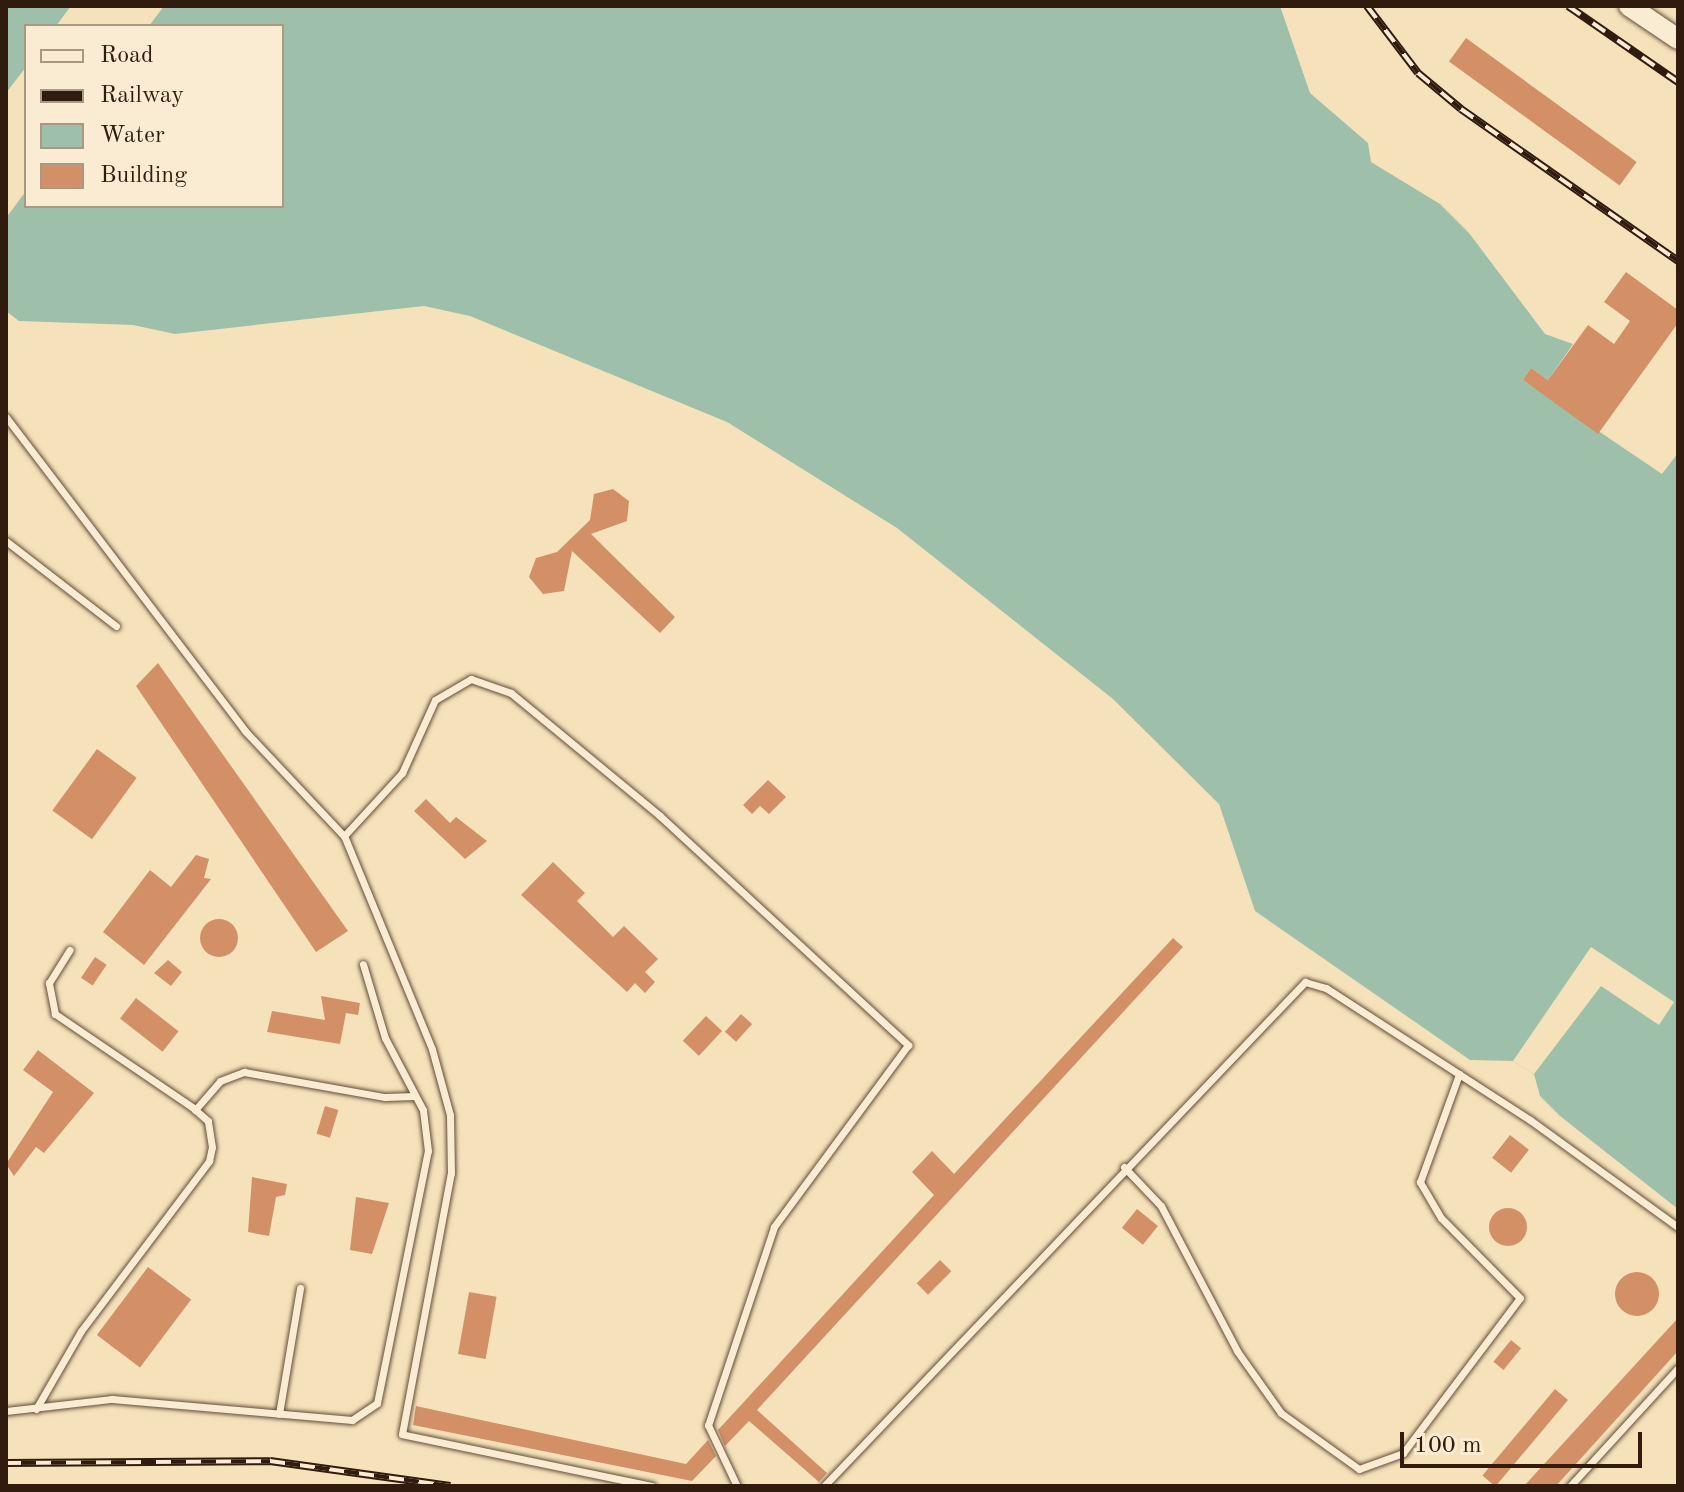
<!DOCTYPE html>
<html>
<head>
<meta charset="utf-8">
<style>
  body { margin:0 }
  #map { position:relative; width:1684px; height:1492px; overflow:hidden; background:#f6e2ba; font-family:"Old Standard TT",serif }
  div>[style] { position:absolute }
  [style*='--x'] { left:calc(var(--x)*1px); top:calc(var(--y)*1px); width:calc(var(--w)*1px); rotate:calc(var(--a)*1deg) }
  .water>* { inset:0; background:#9ebfaa }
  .pier>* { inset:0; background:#f6e2ba }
  .building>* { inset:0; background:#d39066; transform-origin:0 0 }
  .round { border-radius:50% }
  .roads { filter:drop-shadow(0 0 2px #624d39) drop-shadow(0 0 2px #624d39) }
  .lane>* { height:7px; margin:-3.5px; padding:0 3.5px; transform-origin:3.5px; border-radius:3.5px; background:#f9ecd2 }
  .secondary>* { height:20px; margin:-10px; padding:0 10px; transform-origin:10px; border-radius:10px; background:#f9ecd2 }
  .rail>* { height:8px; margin-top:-4px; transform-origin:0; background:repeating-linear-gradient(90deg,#f9ecd2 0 15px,#311b0e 0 30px); box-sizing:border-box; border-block:2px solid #311b0e }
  span { translate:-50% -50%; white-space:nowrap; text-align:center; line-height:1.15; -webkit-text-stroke:6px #f9ecd2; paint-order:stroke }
  .frame { position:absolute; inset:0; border:8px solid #311b0e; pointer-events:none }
  .legend { position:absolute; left:24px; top:24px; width:260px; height:184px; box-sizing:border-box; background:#f9ecd2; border:2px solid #a99884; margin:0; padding:10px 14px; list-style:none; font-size:24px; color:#311b0e }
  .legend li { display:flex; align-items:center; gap:16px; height:40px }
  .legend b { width:40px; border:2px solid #a99884 }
  .scale { position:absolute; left:1400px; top:1432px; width:242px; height:36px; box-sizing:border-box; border:4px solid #311b0e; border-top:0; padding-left:10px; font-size:24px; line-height:28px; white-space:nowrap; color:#311b0e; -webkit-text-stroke:6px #f9ecd2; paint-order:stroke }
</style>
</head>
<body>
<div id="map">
  <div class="water">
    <div style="clip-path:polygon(evenodd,6px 6px,1280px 6px,1310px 93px,1368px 143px,1371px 162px,1440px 204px,1469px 233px,1545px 334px,1573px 344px,1548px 380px,1531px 368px,1523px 380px,1662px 474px,1678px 453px,1678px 1209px,1560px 1116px,1540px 1096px,1534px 1074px,1513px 1061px,1470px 1060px,1255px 911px,1219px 804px,1113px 699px,897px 528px,727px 422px,470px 316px,424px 306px,175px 334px,133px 325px,19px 321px,6px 311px,6px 6px,26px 26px,282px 26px,282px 206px,26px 206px,26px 26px)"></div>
  </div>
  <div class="pier">
    <div style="clip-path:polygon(71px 6px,164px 6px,149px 26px,56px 26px)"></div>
    <div style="clip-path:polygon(26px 67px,26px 191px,6px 218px,6px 93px)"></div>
    <div style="clip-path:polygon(1591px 947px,1674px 1002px,1659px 1025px,1601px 986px,1534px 1074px,1513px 1061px)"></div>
  </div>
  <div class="building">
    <div style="left:1466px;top:38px;width:211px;height:29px;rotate:36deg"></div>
    <div style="clip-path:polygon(1626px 272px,1678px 310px,1678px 323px,1598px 434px,1523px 380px,1531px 368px,1548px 380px,1588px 325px,1614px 344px,1630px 321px,1604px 302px)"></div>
    <div style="clip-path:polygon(613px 489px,629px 501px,627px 521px,591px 534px,675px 617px,660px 633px,572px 551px,564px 591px,543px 594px,529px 577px,536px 558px,557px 552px,590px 520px,594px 494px)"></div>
    <div style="clip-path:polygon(158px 663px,348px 931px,316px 952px,136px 686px)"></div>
    <div style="left:97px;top:749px;width:49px;height:76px;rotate:36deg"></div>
    <div style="clip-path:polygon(768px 780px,786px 797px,769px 814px,760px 806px,752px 814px,743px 805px)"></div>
    <div style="clip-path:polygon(426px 799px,450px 823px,456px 817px,487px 841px,465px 859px,414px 811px)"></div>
    <div style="clip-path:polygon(196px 855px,209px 859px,204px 878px,211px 879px,144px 965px,103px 932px,150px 870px,171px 887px)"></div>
    <div style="clip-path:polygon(553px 862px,585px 893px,577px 901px,613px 937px,624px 926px,658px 959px,645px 972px,655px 982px,645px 993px,635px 983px,627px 992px,521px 895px)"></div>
    <div class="round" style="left:200px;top:919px;width:38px;height:38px"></div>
    <div style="clip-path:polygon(1173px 938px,1183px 947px,757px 1410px,827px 1473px,819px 1482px,749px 1421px,725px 1446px,718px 1430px,934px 1195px,912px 1172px,932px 1151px,954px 1174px)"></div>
    <div style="left:95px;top:957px;width:14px;height:25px;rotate:34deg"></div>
    <div style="clip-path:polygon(168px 960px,182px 972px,171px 986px,154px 973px)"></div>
    <div style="clip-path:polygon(321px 996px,360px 1003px,358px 1015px,346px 1013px,340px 1044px,267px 1032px,272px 1011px,325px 1020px)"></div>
    <div style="left:136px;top:998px;width:54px;height:26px;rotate:38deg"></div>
    <div style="left:741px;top:1014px;width:15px;height:24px;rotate:42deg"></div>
    <div style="left:706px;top:1016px;width:22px;height:34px;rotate:43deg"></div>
    <div style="clip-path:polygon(38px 1050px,94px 1093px,44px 1153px,36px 1147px,14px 1176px,6px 1164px,53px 1092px,23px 1070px)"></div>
    <div style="left:325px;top:1106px;width:14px;height:29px;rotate:17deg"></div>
    <div style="left:1510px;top:1135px;width:24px;height:29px;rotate:38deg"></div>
    <div style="clip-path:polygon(252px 1177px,287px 1184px,285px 1195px,276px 1197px,269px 1236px,248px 1232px)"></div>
    <div style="clip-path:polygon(356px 1197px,389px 1203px,372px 1254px,350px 1250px)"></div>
    <div class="round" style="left:1489px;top:1208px;width:38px;height:38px"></div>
    <div style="left:1137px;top:1209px;width:27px;height:24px;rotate:39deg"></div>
    <div style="left:940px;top:1260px;width:16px;height:33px;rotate:45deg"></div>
    <div style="left:148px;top:1267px;width:54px;height:85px;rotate:37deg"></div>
    <div class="round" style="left:1615px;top:1272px;width:44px;height:44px"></div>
    <div style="left:469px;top:1292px;width:28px;height:63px;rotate:10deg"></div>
    <div style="clip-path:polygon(1678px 1318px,1678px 1351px,1556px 1486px,1524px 1486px)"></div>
    <div style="left:1511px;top:1340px;width:13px;height:28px;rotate:39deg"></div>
    <div style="left:1555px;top:1389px;width:17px;height:113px;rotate:40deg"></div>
    <div style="clip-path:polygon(416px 1406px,686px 1464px,708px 1440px,716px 1456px,692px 1481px,413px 1425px)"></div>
  </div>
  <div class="roads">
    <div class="lane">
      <div style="--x:6;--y:417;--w:395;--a:52.7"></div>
      <div style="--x:245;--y:731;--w:144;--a:46.7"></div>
      <div style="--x:6;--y:541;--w:139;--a:37.7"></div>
      <div style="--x:195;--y:1110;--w:38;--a:-49"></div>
      <div style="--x:220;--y:1081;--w:26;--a:-21"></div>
      <div style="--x:244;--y:1072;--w:143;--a:10.1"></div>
      <div style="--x:385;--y:1097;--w:30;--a:-2"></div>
      <div style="--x:1124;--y:1167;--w:54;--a:46.5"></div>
      <div style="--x:1161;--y:1206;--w:164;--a:62.3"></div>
      <div style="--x:1237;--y:1351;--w:76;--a:54.6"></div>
      <div style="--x:1281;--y:1413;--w:96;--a:35.7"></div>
      <div style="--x:1359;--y:1469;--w:47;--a:-20"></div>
      <div style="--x:1403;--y:1453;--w:194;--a:-53"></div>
      <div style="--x:1520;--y:1298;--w:112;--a:-134.6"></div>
      <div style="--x:1441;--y:1218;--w:42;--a:-120.3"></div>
      <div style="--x:1420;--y:1182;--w:115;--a:-70.1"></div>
      <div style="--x:36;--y:1409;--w:90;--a:-60"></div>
      <div style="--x:81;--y:1331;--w:213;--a:-53"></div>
      <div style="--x:209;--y:1161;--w:14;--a:-78"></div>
      <div style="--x:212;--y:1147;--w:26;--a:-99"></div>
      <div style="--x:208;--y:1121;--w:21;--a:-139"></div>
      <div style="--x:192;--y:1107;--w:166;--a:-145.8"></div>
      <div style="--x:55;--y:1014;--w:32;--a:-101"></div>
      <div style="--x:49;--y:983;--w:39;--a:-58"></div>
      <div style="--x:6;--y:1411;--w:107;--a:-6.5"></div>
      <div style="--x:112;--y:1399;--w:241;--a:5"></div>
      <div style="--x:352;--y:1420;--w:30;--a:-34"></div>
      <div style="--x:377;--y:1403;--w:257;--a:-78.6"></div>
      <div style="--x:428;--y:1151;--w:41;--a:-97"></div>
      <div style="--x:423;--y:1110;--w:81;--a:-117.8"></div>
      <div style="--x:385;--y:1038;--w:77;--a:-106.6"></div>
      <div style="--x:279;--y:1414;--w:128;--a:-80.5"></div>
      <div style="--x:652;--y:1486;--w:255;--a:-168.3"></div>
      <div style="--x:402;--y:1434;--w:266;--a:-79.4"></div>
      <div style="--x:451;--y:1173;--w:58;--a:-91"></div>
      <div style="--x:450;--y:1115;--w:68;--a:-105.3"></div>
      <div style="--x:432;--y:1049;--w:230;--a:-112.4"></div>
      <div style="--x:344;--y:836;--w:86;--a:-47.4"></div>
      <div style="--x:402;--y:773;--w:80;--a:-65.7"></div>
      <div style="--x:435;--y:700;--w:42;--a:-30.3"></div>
      <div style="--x:471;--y:679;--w:42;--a:19.3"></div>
      <div style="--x:511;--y:693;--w:193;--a:39.5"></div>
      <div style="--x:660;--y:816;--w:338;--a:42.7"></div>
      <div style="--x:908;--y:1045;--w:226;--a:126.4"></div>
      <div style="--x:774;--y:1227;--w:209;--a:108.4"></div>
      <div style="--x:708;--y:1425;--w:68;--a:64.6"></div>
      <div style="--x:824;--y:1486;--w:697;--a:-46.34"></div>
      <div style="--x:1305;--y:982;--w:22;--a:16"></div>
      <div style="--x:1326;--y:988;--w:243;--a:32.9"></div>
      <div style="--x:1530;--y:1120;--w:183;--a:35.9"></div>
      <div style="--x:1570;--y:1486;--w:160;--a:-47.5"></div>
    </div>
    <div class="secondary">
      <div style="--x:1629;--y:6;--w:59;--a:34"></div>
    </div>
  </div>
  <div class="rail">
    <div style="--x:1367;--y:6;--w:84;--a:52.7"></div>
    <div style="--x:1418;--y:73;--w:56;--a:39.9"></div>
    <div style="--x:1461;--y:109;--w:265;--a:35"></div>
    <div style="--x:1568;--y:6;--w:134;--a:34.6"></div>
    <div style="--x:6;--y:1463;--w:264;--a:-0.4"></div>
    <div style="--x:270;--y:1461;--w:182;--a:7.9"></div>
  </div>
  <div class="frame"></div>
  <ul class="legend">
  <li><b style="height:10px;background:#f9ecd2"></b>Road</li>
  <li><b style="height:10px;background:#311b0e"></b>Railway</li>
  <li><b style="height:22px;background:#9ebfaa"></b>Water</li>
  <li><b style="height:22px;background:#d39066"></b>Building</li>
  </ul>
  <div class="scale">100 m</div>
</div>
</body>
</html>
